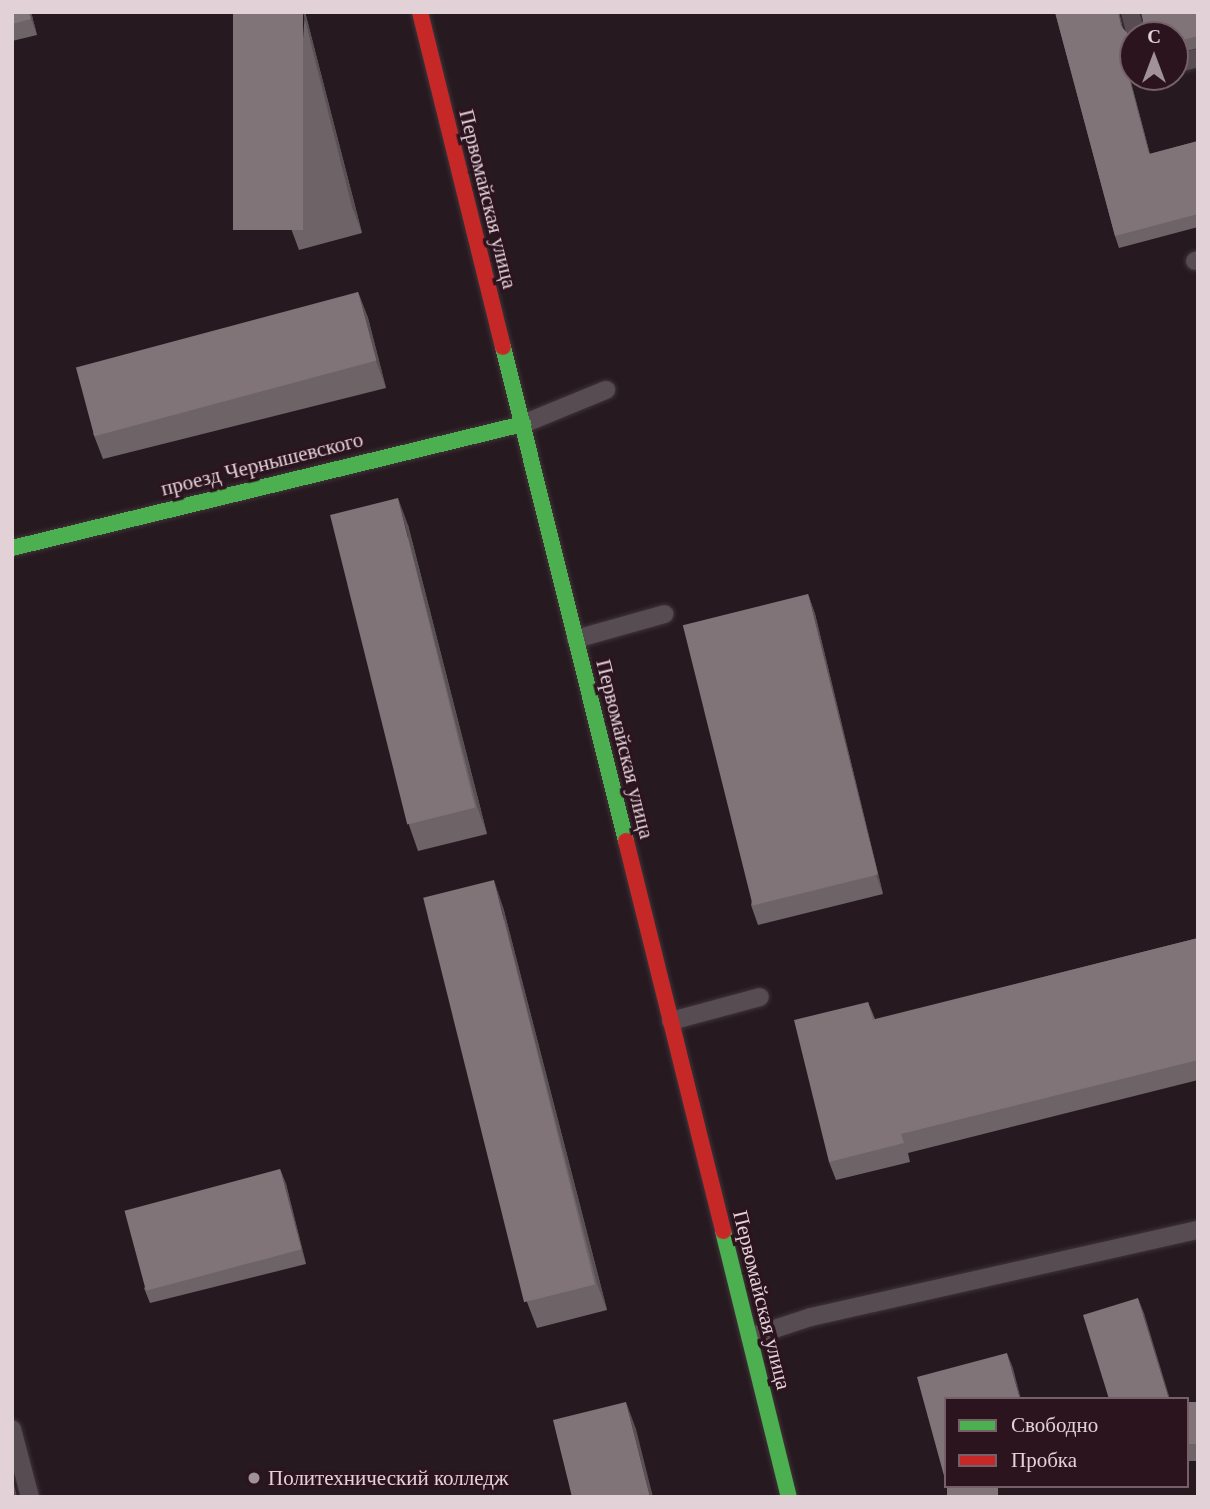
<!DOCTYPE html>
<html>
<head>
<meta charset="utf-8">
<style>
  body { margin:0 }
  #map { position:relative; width:1210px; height:1509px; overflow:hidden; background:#261a20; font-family:Georgia,serif }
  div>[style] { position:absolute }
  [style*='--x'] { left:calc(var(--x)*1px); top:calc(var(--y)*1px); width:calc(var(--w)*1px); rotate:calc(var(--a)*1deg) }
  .roads { filter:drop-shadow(0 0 2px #40343a) drop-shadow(0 0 2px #40343a) }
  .lane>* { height:18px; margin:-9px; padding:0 9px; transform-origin:9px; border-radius:9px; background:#574c51 }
  .fast>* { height:16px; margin:-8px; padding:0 8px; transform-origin:8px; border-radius:8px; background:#4caf50 }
  .jam>* { height:16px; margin:-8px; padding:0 8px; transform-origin:8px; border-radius:8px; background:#c62828 }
  .wall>* { inset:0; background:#6e6468; transform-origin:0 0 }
  .shaded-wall>* { inset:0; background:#5a5155 }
  .building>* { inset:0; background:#807479; transform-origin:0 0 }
  .dots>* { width:19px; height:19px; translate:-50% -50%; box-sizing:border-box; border:4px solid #2c141f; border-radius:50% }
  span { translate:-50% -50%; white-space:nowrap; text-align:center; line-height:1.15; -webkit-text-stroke:7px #2c141f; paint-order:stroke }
  .street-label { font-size:21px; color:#e3d1d8 }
  .poi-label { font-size:21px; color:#e3d1d8 }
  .left { translate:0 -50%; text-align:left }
  .frame { position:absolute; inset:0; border:14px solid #e3d1d8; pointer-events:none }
  .legend { position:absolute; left:944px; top:1397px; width:245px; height:91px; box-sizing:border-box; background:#2c141f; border:2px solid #756069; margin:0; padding:9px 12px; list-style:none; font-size:21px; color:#e3d1d8 }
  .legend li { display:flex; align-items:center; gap:14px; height:35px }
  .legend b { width:35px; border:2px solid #756069 }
  .north { position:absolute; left:1119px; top:21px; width:70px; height:70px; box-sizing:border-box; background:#2c141f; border:2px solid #756069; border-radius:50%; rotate:0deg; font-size:19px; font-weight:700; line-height:28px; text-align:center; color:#e3d1d8 }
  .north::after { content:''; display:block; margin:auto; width:24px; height:32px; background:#a19198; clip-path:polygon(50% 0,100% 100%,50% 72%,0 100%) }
</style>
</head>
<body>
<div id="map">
  <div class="roads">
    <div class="lane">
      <div style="--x:1130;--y:12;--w:24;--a:75"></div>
      <div style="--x:1175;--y:64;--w:24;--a:-15"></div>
      <div style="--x:1195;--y:261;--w:3;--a:-18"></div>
      <div style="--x:523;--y:424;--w:90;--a:-22.3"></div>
      <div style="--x:576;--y:639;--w:92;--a:-15.7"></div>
      <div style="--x:671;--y:1021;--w:92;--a:-15.1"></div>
      <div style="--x:750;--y:1337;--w:64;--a:-18.2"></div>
      <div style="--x:811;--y:1317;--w:397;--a:-12.7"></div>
      <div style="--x:12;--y:1429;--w:70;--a:75.2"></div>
    </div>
    <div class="fast">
      <div style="--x:503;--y:347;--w:509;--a:76.02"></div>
      <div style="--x:12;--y:548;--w:526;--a:-13.64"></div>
      <div style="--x:723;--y:1231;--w:274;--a:76.1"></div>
    </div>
    <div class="jam">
      <div style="--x:420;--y:12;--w:345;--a:76.1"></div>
      <div style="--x:626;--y:841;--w:402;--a:76"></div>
    </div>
  </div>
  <div class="wall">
    <div style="clip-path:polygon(12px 12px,31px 12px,37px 35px,12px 41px)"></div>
    <div style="clip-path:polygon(305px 12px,362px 233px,299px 250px,289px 223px)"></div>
    <div style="clip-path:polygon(1055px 12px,1119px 12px,1123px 29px,1128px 34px,1139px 32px,1198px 12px,1198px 48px,1175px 54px,1175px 35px,1133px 35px,1133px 65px,1127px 67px,1150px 154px,1198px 141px,1198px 227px,1119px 248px,1115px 236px)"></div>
    <div style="clip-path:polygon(358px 292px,368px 318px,386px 388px,103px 459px,93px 433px)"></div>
    <div style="clip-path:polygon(408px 525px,487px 834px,418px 851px,409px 825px)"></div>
    <div style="clip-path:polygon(808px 594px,815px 614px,883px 894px,758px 925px,751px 905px)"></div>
    <div style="clip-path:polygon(503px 907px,607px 1310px,537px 1328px,527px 1302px)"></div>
    <div style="clip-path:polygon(1198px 938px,1198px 1080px,908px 1153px,910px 1162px,836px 1180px,829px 1162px,868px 1002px,875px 1019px)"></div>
    <div style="clip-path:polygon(280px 1169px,286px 1184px,306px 1264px,150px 1303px,144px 1288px)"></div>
    <div style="left:1198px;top:1402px;width:59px;height:11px;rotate:90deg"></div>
  </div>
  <div class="shaded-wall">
    <div style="clip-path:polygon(29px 12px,31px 12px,37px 35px,31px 19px)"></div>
    <div style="clip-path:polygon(303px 12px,305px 12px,362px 233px,352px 207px)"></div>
    <div style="clip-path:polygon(1118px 12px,1119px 12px,1125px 38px,1121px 26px)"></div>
    <div style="clip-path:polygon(1123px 55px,1127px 67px,1153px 166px,1149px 154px)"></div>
    <div style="clip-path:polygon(358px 292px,368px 318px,386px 388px,376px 361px)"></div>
    <div style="clip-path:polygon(398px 498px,408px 525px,487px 834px,477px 807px)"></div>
    <div style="clip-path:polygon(808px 594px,815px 614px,883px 894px,876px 875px)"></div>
    <div style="clip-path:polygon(494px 880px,503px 907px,607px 1310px,597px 1284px)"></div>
    <div style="clip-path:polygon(280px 1169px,286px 1184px,306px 1264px,301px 1249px)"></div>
    <div style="clip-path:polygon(1138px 1298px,1144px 1313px,1170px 1399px,1169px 1399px)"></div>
    <div style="clip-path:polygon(1007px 1353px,1013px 1368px,1021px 1399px,1020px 1399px)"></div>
    <div style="clip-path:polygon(626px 1402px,636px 1429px,653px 1497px,650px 1497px)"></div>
    <div style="clip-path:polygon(12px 1476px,17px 1497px,15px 1497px,12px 1486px)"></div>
  </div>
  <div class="building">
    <div style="clip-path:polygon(12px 12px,29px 12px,31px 19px,12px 24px)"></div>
    <div style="left:233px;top:12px;width:70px;height:218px"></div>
    <div style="clip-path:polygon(1055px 12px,1118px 12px,1121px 26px,1128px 34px,1139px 32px,1143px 21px,1141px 12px,1198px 12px,1198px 36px,1175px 42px,1175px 35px,1133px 35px,1133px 53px,1123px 55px,1149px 154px,1198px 141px,1198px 214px,1115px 236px)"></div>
    <div style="left:358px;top:292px;width:71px;height:292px;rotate:75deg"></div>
    <div style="left:398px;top:498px;width:319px;height:70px;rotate:76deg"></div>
    <div style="left:808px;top:594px;width:289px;height:129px;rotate:76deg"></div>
    <div style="left:494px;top:880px;width:417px;height:73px;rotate:76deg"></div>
    <div style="clip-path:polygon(1198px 938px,1198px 1060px,901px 1134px,904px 1143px,829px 1162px,794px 1020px,868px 1002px,873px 1020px)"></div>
    <div style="left:280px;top:1169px;width:83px;height:161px;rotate:75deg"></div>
    <div style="clip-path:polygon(1138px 1298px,1169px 1399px,1109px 1399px,1083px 1315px)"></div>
    <div style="clip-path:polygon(1007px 1353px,1020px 1399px,946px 1399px,946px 1483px,917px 1377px)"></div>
    <div style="clip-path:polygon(626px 1402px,650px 1497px,572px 1497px,553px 1420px)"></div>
    <div style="left:1198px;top:1402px;width:42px;height:11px;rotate:90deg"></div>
    <div style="left:947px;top:1486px;width:51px;height:11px"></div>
  </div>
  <div class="dots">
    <div style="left:254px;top:1478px;background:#a19198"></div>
  </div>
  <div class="street-label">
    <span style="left:488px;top:199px;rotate:76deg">Первомайская улица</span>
    <span style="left:262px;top:464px;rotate:-14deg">проезд Чернышевского</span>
    <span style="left:625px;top:749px;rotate:76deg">Первомайская улица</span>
    <span style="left:762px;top:1300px;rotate:76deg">Первомайская улица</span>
  </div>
  <div class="poi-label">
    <span class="left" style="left:268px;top:1478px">Политехнический колледж</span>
  </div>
  <div class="frame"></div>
  <ul class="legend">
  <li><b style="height:9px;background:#4caf50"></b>Свободно</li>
  <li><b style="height:9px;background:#c62828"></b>Пробка</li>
  </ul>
  <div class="north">С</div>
</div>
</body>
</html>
